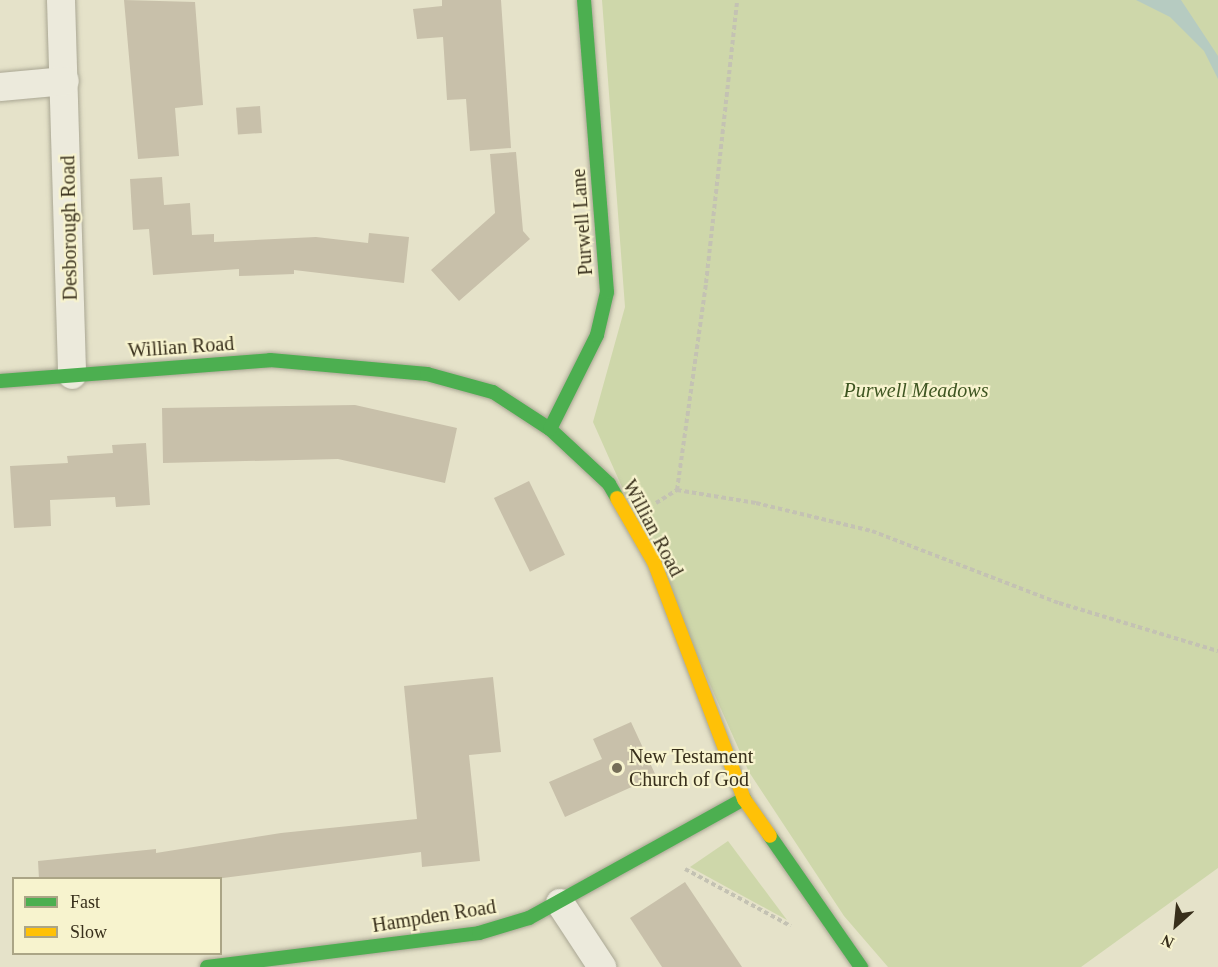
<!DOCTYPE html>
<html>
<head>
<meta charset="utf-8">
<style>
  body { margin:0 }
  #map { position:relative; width:1218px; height:967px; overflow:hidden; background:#e5e2c9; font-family:"Times New Roman",serif }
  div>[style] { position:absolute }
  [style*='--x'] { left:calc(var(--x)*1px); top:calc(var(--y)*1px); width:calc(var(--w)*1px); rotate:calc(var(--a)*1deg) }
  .green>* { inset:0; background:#ced7aa }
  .water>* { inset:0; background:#b6cbc1 }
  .building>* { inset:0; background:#c8c0aa; transform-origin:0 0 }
  .path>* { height:4px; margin-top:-2px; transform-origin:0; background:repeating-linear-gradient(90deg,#c4c2b3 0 4.5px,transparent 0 7.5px) }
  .roads { filter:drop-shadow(0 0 2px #a9a693) drop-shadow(0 0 2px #a9a693) }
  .street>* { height:28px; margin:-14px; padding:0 14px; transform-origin:14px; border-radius:14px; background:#eceadc }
  .fast>* { height:14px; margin:-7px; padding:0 7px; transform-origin:7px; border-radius:7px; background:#4caf50 }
  .slow>* { height:14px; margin:-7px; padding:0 7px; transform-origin:7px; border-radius:7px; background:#ffc107 }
  .dots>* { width:16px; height:16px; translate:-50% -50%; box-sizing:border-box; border:3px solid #f7f3ce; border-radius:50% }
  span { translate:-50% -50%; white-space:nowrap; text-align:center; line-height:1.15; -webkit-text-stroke:4.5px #f7f3ce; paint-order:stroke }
  .street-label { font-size:20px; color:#382f1b }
  .park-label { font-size:20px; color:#3e5521; font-style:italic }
  .poi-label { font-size:20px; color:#382f1b }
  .left { translate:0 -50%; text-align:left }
  .legend { position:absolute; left:12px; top:877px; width:210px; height:78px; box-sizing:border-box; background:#f7f3ce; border:2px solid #aba586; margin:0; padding:8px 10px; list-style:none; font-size:18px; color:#382f1b }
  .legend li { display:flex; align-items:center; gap:12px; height:30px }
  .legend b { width:30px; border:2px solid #aba586 }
  .north { position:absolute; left:1146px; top:895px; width:60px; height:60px; -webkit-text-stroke:4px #f7f3ce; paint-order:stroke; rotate:207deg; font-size:16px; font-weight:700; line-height:24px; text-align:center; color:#382f1b }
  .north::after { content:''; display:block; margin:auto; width:21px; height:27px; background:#382f1b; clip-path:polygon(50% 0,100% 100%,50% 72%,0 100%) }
</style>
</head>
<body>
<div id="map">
  <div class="green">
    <div style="clip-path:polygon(602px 0,1218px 0,1218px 868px,1081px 967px,888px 967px,844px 916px,749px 772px,593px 422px,625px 307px)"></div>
    <div style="clip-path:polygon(728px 841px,787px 920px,690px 867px)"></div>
  </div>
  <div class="water">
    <div style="clip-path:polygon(1136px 0,1181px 0,1218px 56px,1218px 79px,1204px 51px,1170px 17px)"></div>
  </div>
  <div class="building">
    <div style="clip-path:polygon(124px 0,195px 2px,203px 105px,175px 108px,179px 156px,138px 159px)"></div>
    <div style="clip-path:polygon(442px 0,501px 0,511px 148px,470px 151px,466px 99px,447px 100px,443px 37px,417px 39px,413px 9px,442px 6px)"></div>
    <div style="left:260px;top:106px;width:27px;height:24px;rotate:86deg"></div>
    <div style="clip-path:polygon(516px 152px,523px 231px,530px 239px,459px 301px,431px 270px,495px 213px,490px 154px)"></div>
    <div style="clip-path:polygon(162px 177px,164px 205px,190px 203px,192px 235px,214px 234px,214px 242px,316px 237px,368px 243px,369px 233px,409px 237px,404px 283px,294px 270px,294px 274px,239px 276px,239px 269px,153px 275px,149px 229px,133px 230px,130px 179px)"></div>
    <div style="clip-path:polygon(355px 405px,457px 428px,445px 483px,338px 459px,163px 463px,162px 408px)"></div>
    <div style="clip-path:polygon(146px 443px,150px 505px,116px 507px,115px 497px,50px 500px,51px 526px,14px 528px,10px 466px,68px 463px,67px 456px,113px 453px,112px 445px)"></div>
    <div style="left:529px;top:481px;width:82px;height:39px;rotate:64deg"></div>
    <div style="clip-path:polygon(493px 677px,501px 752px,469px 755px,480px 861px,422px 867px,421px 852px,215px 879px,39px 879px,38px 861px,156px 849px,156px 853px,281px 833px,417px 819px,404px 686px)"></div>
    <div style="clip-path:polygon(631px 722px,656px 776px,565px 817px,549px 782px,602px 759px,593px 739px)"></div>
    <div style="clip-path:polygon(685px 882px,742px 967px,662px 967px,630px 918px)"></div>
  </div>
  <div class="path">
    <div style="--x:677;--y:490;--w:209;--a:-82"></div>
    <div style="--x:706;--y:283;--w:285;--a:-83.7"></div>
    <div style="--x:656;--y:503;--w:25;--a:-32"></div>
    <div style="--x:677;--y:490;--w:80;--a:9.3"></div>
    <div style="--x:756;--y:503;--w:119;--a:13.6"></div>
    <div style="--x:872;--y:531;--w:200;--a:21.1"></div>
    <div style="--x:1059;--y:603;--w:166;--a:16.8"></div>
    <div style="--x:685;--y:869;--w:120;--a:28.3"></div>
  </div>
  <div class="roads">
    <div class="street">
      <div style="--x:61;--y:0;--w:375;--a:88.3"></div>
      <div style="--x:0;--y:87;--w:65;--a:-5.3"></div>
      <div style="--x:560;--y:903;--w:77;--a:56.7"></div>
    </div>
    <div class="fast">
      <div style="--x:0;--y:381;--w:271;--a:-4.4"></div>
      <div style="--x:270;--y:360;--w:158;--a:5.1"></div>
      <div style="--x:427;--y:374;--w:68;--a:15.3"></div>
      <div style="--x:493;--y:392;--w:68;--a:33"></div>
      <div style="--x:550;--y:429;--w:81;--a:43"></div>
      <div style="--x:609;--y:484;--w:16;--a:60"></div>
      <div style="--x:550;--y:429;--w:105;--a:-63.4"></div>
      <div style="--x:597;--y:335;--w:44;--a:-76.9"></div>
      <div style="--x:607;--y:292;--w:293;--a:-94.5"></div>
      <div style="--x:770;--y:836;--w:160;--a:55.2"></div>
      <div style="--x:207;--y:967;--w:274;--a:-7.1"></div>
      <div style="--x:479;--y:933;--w:52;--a:-16.7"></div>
      <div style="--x:529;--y:918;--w:246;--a:-29"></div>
    </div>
    <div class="slow">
      <div style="--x:617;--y:498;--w:74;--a:60"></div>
      <div style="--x:654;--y:562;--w:254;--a:69.2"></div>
      <div style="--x:744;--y:799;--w:45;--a:54.9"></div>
    </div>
  </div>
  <div class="dots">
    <div style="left:617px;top:768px;background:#756e58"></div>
  </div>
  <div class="street-label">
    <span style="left:582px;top:222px;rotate:-94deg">Purwell Lane</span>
    <span style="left:69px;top:228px;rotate:-91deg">Desborough Road</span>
    <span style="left:181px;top:347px;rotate:-4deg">Willian Road</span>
    <span style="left:653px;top:528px;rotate:62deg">Willian Road</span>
    <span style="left:434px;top:916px;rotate:-9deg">Hampden Road</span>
  </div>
  <div class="park-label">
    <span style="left:916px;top:390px">Purwell Meadows</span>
  </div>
  <div class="poi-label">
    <span class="left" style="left:629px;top:768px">New Testament<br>Church of God</span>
  </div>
  <ul class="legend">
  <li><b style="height:8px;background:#4caf50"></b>Fast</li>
  <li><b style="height:8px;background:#ffc107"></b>Slow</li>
  </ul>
  <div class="north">N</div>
</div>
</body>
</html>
